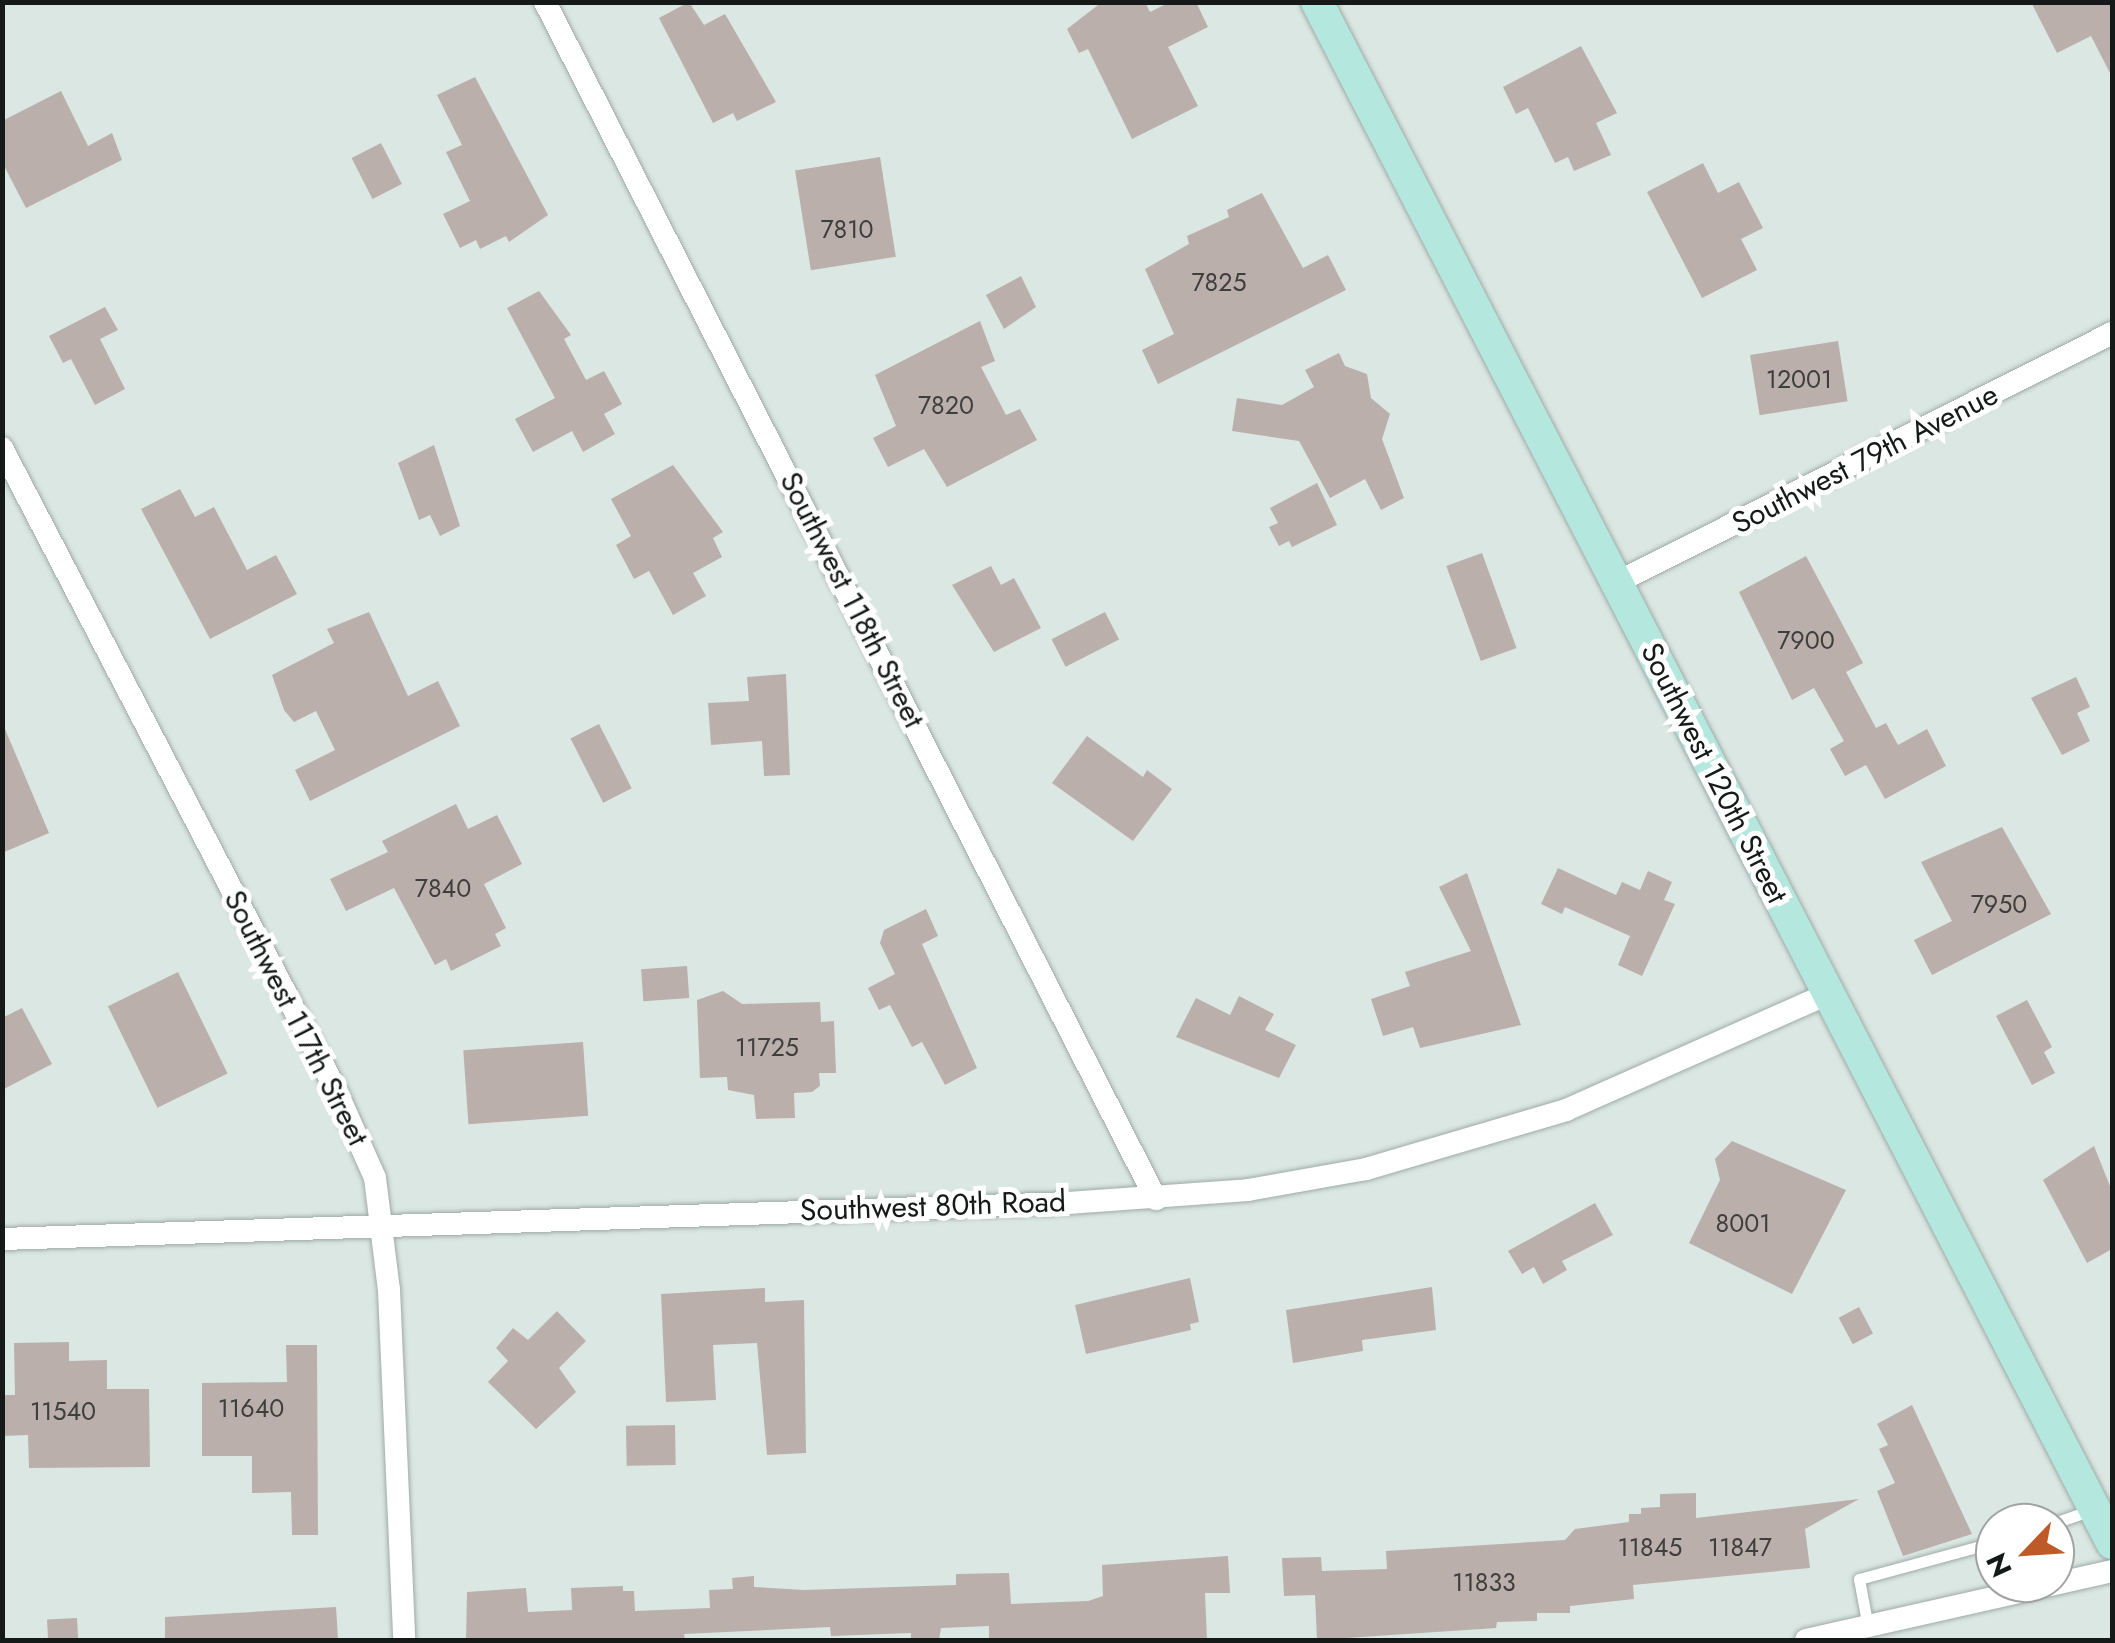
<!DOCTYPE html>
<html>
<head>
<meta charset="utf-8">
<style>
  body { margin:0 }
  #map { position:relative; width:2115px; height:1643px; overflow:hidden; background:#dbe7e3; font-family:Jost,sans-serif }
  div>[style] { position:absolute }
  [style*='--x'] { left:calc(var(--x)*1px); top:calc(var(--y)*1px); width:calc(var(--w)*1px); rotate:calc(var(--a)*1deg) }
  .building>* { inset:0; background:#bbafab; transform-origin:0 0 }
  .roads { filter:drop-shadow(0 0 2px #9faba7) drop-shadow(0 0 2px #9faba7) }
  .lane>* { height:11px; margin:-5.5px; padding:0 5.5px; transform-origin:5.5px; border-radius:5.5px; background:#fff }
  .street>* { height:22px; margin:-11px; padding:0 11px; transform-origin:11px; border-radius:11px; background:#fff }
  .secondary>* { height:32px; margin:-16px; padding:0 16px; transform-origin:16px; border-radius:16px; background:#b4e7de }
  span { translate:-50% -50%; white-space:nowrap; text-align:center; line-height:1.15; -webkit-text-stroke:10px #fff; paint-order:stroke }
  .number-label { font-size:25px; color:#3e3f3d }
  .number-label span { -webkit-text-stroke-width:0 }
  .street-label { font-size:30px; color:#151a18 }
  .frame { position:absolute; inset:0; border:5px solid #151a18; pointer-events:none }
  .north { position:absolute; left:1975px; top:1503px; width:100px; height:100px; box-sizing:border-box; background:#fff; border:2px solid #a1a3a3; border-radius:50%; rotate:245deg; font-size:28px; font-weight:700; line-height:40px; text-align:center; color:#151a18 }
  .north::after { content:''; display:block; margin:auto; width:35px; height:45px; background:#be5928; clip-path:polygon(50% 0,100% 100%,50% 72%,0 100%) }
</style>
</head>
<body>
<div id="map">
  <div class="building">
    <div style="clip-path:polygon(689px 2px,704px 25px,725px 14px,776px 102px,737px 121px,733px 113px,713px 123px,659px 18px)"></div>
    <div style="clip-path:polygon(1102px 2px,1145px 2px,1150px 12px,1170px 2px,1196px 2px,1208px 27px,1168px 47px,1198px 106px,1132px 139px,1088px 49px,1079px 53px,1067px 29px)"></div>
    <div style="clip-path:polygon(2031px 2px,2112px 2px,2112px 77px,2091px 36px,2057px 53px)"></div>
    <div style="clip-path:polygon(1581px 46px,1617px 113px,1596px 123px,1611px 155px,1574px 171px,1568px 157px,1555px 163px,1528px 108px,1516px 114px,1503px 87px)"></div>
    <div style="clip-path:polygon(475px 77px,548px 215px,509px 242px,506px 236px,480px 249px,476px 240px,460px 248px,443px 214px,470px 201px,446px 152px,462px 145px,437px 95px)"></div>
    <div style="clip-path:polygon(61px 91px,88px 146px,112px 133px,122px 160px,26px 208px,2px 162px,2px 121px)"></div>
    <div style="left:381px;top:143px;width:46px;height:33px;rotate:63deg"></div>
    <div style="left:880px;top:157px;width:101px;height:86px;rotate:81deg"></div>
    <div style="clip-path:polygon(1703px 163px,1718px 193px,1739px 182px,1763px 228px,1741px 239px,1757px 270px,1702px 298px,1647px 192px)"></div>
    <div style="clip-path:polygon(1262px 193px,1303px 268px,1328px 255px,1346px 290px,1158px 384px,1142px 350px,1174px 334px,1145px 269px,1189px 244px,1187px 236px,1229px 217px,1227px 210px)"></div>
    <div style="clip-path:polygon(1021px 276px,1036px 307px,1004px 329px,986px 295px)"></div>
    <div style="clip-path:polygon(539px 291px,571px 335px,564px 339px,586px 380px,604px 371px,622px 404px,604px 414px,615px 434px,583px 452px,572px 431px,533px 452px,515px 419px,555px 398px,507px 308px)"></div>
    <div style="clip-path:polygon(105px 307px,118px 330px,100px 339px,125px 389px,95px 405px,71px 359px,63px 363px,49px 336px)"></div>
    <div style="clip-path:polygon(980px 321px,995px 361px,981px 367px,1006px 415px,1020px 409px,1037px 440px,947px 487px,924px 449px,888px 467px,873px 438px,896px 426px,875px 375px)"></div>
    <div style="left:1838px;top:341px;width:61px;height:89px;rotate:81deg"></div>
    <div style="clip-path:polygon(1339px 353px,1345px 366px,1367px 374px,1371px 398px,1390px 414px,1382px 439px,1404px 498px,1381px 510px,1365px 479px,1330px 498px,1299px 441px,1232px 431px,1237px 398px,1282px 405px,1314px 387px,1305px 370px)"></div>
    <div style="clip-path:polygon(434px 445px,460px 526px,440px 536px,430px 515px,419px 520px,398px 463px)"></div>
    <div style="clip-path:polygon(673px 465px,723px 532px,713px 538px,722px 557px,693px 573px,706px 596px,673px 615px,649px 571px,634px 579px,616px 545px,631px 536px,611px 499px)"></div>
    <div style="clip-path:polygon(1317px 483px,1337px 525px,1292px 547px,1289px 541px,1279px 546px,1269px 527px,1278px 523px,1270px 508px)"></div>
    <div style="clip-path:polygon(180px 489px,195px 517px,214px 507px,247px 570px,276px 555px,297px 594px,210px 639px,141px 509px)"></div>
    <div style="left:1482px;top:553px;width:101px;height:38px;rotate:70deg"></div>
    <div style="clip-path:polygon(1806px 556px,1863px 663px,1846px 672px,1876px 728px,1886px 723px,1898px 745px,1927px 729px,1946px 766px,1885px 799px,1866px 765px,1845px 776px,1830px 749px,1844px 741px,1814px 688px,1792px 700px,1739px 592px)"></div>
    <div style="clip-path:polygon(991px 566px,1001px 585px,1014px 578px,1041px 628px,994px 652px,952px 585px)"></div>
    <div style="clip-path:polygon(369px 612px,408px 696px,438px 681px,460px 726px,310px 801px,295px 770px,335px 750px,316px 711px,294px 722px,284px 710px,272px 675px,334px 643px,327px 629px)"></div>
    <div style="left:1105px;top:612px;width:31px;height:60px;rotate:63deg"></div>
    <div style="clip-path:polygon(786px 674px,790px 775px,764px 776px,762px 741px,711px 745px,708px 703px,749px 701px,747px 677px)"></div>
    <div style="clip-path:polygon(2076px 677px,2090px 707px,2077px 713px,2090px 741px,2062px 755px,2031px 698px)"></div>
    <div style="clip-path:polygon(2px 722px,49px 833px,2px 853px)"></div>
    <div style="left:599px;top:724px;width:72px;height:32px;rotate:63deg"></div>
    <div style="clip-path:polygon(1087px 736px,1143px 777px,1147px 770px,1172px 789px,1133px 841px,1052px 783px)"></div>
    <div style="clip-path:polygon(456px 804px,468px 829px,497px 815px,522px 864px,484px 884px,506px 928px,495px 934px,501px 946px,451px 971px,446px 959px,435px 965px,394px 888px,346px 911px,330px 879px,388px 852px,382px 841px)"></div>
    <div style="clip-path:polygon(2002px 827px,2051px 914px,1932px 975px,1914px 940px,1952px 921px,1921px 862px)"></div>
    <div style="clip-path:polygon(1558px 868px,1616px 895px,1622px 882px,1640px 890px,1648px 871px,1672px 882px,1664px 900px,1675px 904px,1642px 976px,1618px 965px,1630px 936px,1565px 907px,1562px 914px,1541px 904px)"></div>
    <div style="clip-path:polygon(1467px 873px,1521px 1025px,1420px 1048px,1413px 1027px,1383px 1036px,1371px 999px,1410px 986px,1405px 972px,1471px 951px,1439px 887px)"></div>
    <div style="clip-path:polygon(926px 909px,938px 936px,922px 944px,977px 1068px,945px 1085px,922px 1042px,912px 1047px,890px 1005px,879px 1010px,868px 988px,895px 974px,880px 943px,884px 930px)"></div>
    <div style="left:687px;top:966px;width:32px;height:46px;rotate:86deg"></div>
    <div style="left:178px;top:972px;width:113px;height:78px;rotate:64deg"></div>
    <div style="clip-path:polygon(723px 991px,742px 1004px,820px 1002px,821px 1022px,834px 1021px,836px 1073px,819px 1073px,820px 1086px,812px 1092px,794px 1093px,795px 1118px,756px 1119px,754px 1095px,728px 1090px,727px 1077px,700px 1078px,697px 1000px)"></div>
    <div style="clip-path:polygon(1239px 996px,1274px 1014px,1265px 1030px,1296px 1045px,1279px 1078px,1176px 1037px,1196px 998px,1230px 1015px)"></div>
    <div style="clip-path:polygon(2027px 1000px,2052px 1047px,2044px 1052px,2055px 1073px,2032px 1085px,1996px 1016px)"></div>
    <div style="clip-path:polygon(22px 1008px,52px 1064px,2px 1090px,2px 1018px)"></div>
    <div style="left:583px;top:1042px;width:74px;height:120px;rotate:86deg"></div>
    <div style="clip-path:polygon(1732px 1141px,1846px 1190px,1792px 1294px,1689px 1243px,1720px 1180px,1715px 1159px)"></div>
    <div style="clip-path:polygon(2094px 1146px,2112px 1191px,2112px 1249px,2087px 1263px,2043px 1180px)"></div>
    <div style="clip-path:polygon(1595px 1203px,1613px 1235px,1562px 1261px,1567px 1270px,1543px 1284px,1534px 1267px,1522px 1274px,1508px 1251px)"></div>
    <div style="clip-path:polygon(1190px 1278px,1199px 1322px,1190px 1324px,1191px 1330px,1086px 1354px,1075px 1305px)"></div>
    <div style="clip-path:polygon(1432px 1287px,1436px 1330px,1362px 1340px,1363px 1351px,1293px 1363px,1286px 1310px)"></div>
    <div style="clip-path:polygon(765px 1288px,765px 1302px,804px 1300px,806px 1453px,767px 1455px,757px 1343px,713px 1345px,716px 1400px,666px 1402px,661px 1294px)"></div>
    <div style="left:1859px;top:1307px;width:30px;height:23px;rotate:62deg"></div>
    <div style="clip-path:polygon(557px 1311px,586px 1341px,559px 1368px,576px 1392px,536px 1429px,488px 1382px,508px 1361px,496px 1348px,513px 1328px,528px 1340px)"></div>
    <div style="clip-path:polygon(69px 1342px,69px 1361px,107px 1360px,107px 1389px,149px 1389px,150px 1467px,29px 1468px,28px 1435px,2px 1436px,2px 1395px,15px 1395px,14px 1343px)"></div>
    <div style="clip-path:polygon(286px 1345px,317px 1345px,318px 1535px,292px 1535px,291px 1492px,252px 1493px,252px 1456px,202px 1456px,202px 1383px,287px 1382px)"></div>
    <div style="clip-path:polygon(1912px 1405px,1972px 1534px,1903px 1556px,1877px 1491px,1895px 1483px,1879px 1449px,1888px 1445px,1877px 1424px)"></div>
    <div style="left:675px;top:1425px;width:40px;height:49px;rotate:89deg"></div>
    <div style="clip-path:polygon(1696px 1493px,1696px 1518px,1859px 1499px,1805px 1529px,1810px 1568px,1633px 1585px,1634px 1599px,1570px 1606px,1570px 1613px,1537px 1613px,1537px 1621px,1497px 1622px,1496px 1628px,1317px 1640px,1315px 1595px,1284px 1596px,1282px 1558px,1321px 1557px,1322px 1571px,1387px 1569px,1386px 1551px,1565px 1540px,1575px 1529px,1629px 1522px,1629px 1514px,1641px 1514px,1641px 1508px,1660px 1507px,1660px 1494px)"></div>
    <div style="clip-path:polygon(1228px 1556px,1230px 1593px,1205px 1593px,1207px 1640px,989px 1640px,989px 1626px,941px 1628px,939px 1640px,911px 1640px,911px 1633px,831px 1636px,830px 1627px,684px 1634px,685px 1640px,466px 1640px,467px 1592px,526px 1588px,528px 1612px,572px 1610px,571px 1588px,623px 1586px,623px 1591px,634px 1591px,635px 1611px,710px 1608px,709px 1590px,733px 1589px,732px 1578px,754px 1576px,754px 1587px,804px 1590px,956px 1585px,956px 1574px,1009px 1573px,1011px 1604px,1088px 1601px,1103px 1596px,1102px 1565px)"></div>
    <div style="clip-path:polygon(336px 1607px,338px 1640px,165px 1640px,165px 1617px)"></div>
    <div style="left:77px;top:1618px;width:22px;height:30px;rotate:87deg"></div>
  </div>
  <div class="roads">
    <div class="lane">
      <div style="--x:2054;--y:1523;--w:39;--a:-19"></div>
      <div style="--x:1868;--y:1627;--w:49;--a:-100.6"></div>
      <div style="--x:1859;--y:1579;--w:141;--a:-15.2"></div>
    </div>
    <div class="street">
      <div style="--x:545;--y:2;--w:1344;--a:62.96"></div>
      <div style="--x:2;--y:448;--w:721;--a:62.51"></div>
      <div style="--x:335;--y:1088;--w:98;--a:66"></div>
      <div style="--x:375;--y:1178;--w:113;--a:82.9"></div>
      <div style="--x:389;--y:1290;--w:350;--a:87.5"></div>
      <div style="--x:1616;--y:583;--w:555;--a:-26.75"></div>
      <div style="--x:2;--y:1239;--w:1067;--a:-1.93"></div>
      <div style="--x:1068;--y:1203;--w:180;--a:-4.1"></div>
      <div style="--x:1248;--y:1190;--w:120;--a:-10.1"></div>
      <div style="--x:1366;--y:1169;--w:209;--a:-16.4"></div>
      <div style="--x:1566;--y:1110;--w:287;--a:-23.9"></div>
      <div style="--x:1806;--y:1640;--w:314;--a:-12.7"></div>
    </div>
    <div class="secondary">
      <div style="--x:1317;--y:2;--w:1734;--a:62.71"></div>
    </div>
  </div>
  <div class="number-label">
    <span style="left:847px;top:229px">7810</span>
    <span style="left:1219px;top:282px">7825</span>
    <span style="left:1799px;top:379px">12001</span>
    <span style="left:946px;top:405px">7820</span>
    <span style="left:1806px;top:640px">7900</span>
    <span style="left:443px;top:888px">7840</span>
    <span style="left:1999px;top:904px">7950</span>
    <span style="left:767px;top:1047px">11725</span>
    <span style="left:1743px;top:1223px">8001</span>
    <span style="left:251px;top:1408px">11640</span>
    <span style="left:63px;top:1411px">11540</span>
    <span style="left:1650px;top:1547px">11845</span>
    <span style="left:1740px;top:1547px">11847</span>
    <span style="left:1484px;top:1582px">11833</span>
  </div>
  <div class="street-label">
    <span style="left:1865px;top:459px;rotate:-27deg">Southwest 79th Avenue</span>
    <span style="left:852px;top:600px;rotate:63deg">Southwest 118th Street</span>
    <span style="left:1714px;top:773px;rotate:63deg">Southwest 120th Street</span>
    <span style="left:296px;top:1018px;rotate:63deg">Southwest 117th Street</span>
    <span style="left:933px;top:1206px;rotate:-2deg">Southwest 80th Road</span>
  </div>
  <div class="frame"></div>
  <div class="north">N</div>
</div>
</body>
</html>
